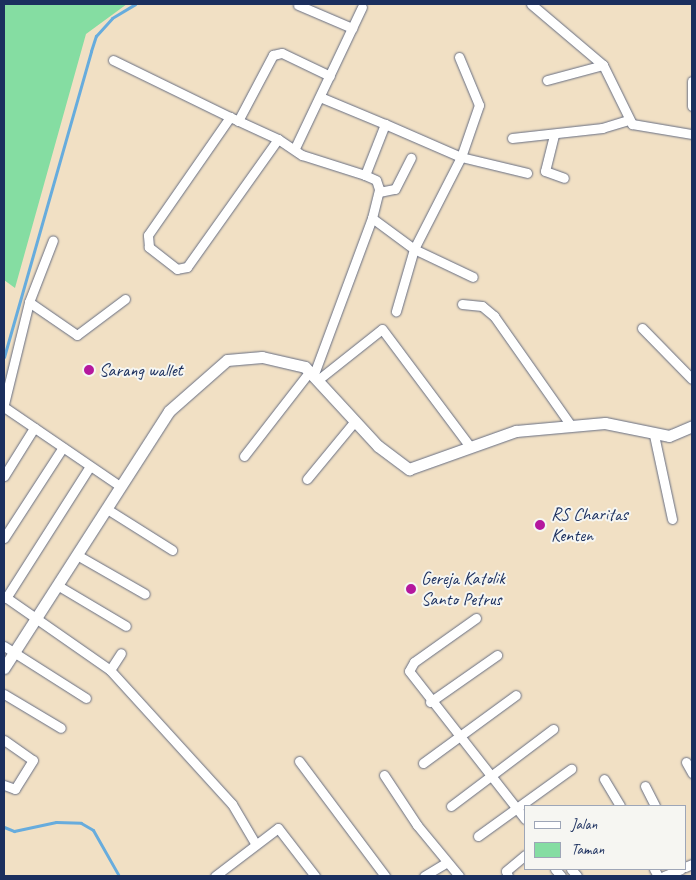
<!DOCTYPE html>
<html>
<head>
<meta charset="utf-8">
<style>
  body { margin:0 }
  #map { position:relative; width:696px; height:880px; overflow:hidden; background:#f1e0c4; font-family:Caveat,sans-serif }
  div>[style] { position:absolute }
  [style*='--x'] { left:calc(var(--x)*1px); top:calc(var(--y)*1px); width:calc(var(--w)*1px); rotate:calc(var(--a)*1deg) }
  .green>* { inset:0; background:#85dda2 }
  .stream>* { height:3px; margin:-1.5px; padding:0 1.5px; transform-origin:1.5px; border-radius:1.5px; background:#67acdd }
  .roads { filter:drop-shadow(0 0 1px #666d82) drop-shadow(0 0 1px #666d82) }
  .minor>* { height:9px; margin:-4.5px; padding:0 4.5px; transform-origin:4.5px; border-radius:4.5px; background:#fff }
  .tertiary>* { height:11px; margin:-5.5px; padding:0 5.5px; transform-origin:5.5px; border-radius:5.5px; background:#fff }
  .dots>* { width:14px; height:14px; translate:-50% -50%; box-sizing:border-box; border:2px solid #f6f6f2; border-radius:50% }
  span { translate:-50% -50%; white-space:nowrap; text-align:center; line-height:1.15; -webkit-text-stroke:4px #f6f6f2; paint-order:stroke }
  .poi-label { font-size:18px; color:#1b2f5e }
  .left { translate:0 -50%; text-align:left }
  .frame { position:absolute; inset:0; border:5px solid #1b2f5e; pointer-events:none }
  .legend { position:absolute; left:524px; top:805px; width:162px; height:65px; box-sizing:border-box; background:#f6f6f2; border:1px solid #9ea6b7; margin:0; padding:6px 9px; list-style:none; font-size:15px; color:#1b2f5e }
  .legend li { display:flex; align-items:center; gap:10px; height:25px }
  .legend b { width:25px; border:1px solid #9ea6b7 }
</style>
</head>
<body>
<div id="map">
  <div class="green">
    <div style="clip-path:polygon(4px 4px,127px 4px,86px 34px,15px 288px,4px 280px)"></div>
  </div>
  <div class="stream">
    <div style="--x:4;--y:357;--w:318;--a:-74.1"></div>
    <div style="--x:91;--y:51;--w:16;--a:-72"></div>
    <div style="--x:96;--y:36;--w:24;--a:-48"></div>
    <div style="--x:112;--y:18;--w:27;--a:-31"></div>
    <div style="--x:4;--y:827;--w:11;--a:22"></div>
    <div style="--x:14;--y:831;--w:43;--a:-12.1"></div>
    <div style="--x:56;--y:822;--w:25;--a:2"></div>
    <div style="--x:81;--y:823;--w:14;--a:30"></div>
    <div style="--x:93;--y:830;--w:53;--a:60.5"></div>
  </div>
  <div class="roads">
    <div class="minor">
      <div style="--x:531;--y:4;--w:94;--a:40.3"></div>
      <div style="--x:603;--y:65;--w:66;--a:63.8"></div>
      <div style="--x:632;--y:124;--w:61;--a:9.5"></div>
      <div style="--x:298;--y:5;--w:59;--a:23.1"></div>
      <div style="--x:459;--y:57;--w:52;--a:67.4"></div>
      <div style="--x:479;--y:105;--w:55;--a:109.1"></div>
      <div style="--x:461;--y:157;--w:68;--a:13.6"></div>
      <div style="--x:113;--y:60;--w:130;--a:26"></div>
      <div style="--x:547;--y:80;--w:58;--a:-15"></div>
      <div style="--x:692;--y:81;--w:25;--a:90"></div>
      <div style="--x:320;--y:97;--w:70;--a:22.6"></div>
      <div style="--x:238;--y:121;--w:75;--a:-62.1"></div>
      <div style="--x:273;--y:55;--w:9;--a:-13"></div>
      <div style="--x:282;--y:53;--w:53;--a:25.6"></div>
      <div style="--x:554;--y:135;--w:37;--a:104"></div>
      <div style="--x:545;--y:171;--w:20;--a:20"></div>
      <div style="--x:512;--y:138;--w:91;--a:-6.3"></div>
      <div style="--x:602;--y:128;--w:27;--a:-17"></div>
      <div style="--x:278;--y:139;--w:157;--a:125.4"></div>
      <div style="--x:187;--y:267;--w:10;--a:169"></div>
      <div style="--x:177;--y:269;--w:36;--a:-142"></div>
      <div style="--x:149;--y:247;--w:12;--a:-95"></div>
      <div style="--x:148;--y:235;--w:144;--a:-55.2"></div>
      <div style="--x:230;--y:117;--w:53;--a:24.6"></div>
      <div style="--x:278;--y:139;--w:29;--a:34"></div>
      <div style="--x:302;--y:155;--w:66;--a:17.6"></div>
      <div style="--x:295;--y:148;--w:156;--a:-64.6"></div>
      <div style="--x:379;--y:192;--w:16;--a:-11"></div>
      <div style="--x:395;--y:189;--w:35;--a:-63"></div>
      <div style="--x:372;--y:218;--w:30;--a:-76"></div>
      <div style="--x:379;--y:189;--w:9;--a:-108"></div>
      <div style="--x:376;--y:180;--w:12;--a:-156"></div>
      <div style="--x:365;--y:175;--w:55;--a:-68.6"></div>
      <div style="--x:385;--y:124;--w:83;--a:23.5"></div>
      <div style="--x:461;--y:157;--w:103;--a:117.1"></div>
      <div style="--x:414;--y:249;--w:65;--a:25.4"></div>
      <div style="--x:29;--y:302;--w:58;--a:34.5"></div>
      <div style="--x:77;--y:335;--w:60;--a:-36.9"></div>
      <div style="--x:462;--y:304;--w:20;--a:6"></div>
      <div style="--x:482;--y:306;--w:16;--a:40"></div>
      <div style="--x:494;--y:316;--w:132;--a:54.9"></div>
      <div style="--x:642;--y:328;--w:71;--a:45.6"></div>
      <div style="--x:314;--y:374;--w:166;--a:-69.6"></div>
      <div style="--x:372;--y:218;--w:52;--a:36.4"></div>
      <div style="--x:414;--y:249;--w:65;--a:106.2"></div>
      <div style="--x:319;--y:379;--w:80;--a:-38.4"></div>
      <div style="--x:382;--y:329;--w:144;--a:53.2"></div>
      <div style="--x:4;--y:404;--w:105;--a:-76.2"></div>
      <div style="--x:29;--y:302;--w:66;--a:-68.8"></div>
      <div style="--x:4;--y:407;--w:140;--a:34.3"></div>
      <div style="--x:654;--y:435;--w:86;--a:77.9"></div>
      <div style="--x:244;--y:456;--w:108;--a:-52.2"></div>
      <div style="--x:4;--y:476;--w:57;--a:-58"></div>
      <div style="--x:307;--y:479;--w:75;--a:-50.4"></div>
      <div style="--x:107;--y:509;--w:77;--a:32.2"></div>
      <div style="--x:4;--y:538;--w:108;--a:-57"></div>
      <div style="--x:77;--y:555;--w:78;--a:29.8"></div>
      <div style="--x:57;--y:585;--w:80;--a:30.7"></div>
      <div style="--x:4;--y:596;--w:129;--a:34.9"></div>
      <div style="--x:110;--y:670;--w:181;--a:47.7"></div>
      <div style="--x:232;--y:804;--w:45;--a:59.5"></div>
      <div style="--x:6;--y:598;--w:156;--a:-57.5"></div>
      <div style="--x:476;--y:618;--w:76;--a:144.6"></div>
      <div style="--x:414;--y:662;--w:10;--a:119"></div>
      <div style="--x:409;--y:671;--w:188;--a:51.9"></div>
      <div style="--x:4;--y:646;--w:97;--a:32.4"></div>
      <div style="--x:110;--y:670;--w:20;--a:-57"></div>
      <div style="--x:4;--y:694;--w:66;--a:30.8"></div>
      <div style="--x:430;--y:702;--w:82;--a:-35"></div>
      <div style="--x:4;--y:740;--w:35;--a:35"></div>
      <div style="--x:33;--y:760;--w:34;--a:122"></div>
      <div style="--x:15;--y:789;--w:12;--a:-160"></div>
      <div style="--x:299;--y:761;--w:144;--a:53.2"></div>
      <div style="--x:686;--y:762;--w:13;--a:61"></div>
      <div style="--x:423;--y:763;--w:115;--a:-36.2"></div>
      <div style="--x:384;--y:775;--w:60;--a:56.6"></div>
      <div style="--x:417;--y:825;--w:66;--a:50.5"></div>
      <div style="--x:604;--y:779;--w:31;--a:59"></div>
      <div style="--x:645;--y:786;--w:22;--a:63"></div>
      <div style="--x:451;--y:806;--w:128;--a:-37"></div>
      <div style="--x:478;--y:836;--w:115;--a:-35.8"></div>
      <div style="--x:685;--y:867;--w:8;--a:-23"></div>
      <div style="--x:555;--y:869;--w:9;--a:49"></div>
      <div style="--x:571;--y:869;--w:9;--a:49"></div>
      <div style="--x:654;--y:869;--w:8;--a:60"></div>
      <div style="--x:215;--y:876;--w:79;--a:-37.3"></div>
      <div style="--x:278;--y:828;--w:61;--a:52.4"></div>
      <div style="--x:424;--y:876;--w:26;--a:-31"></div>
      <div style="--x:508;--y:876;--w:5;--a:-112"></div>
      <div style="--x:506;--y:871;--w:25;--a:-40"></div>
      <div style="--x:664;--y:876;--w:18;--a:-22"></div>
    </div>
    <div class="tertiary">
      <div style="--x:4;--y:668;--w:305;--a:-57.3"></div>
      <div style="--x:169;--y:411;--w:77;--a:-41.3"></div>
      <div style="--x:227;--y:360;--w:35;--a:-5"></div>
      <div style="--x:262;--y:357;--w:44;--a:13.1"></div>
      <div style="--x:305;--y:367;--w:108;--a:47.3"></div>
      <div style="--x:378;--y:446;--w:39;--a:37"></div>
      <div style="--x:409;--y:469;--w:114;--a:-19.6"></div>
      <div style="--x:516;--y:431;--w:89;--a:-5.1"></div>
      <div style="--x:605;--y:423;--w:65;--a:11.5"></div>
      <div style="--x:669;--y:436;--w:25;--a:-23"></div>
    </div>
  </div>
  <div class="dots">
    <div style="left:89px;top:370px;background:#b5179e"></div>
    <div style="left:540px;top:525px;background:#b5179e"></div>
    <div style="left:411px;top:589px;background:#b5179e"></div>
  </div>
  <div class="poi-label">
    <span class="left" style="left:99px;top:370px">Sarang wallet</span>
    <span class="left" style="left:551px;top:525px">RS Charitas<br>Kenten</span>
    <span class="left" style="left:421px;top:589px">Gereja Katolik<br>Santo Petrus</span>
  </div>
  <div class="frame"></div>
  <ul class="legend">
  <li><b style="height:6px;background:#fff"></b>Jalan</li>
  <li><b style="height:14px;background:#85dda2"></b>Taman</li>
  </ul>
</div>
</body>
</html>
